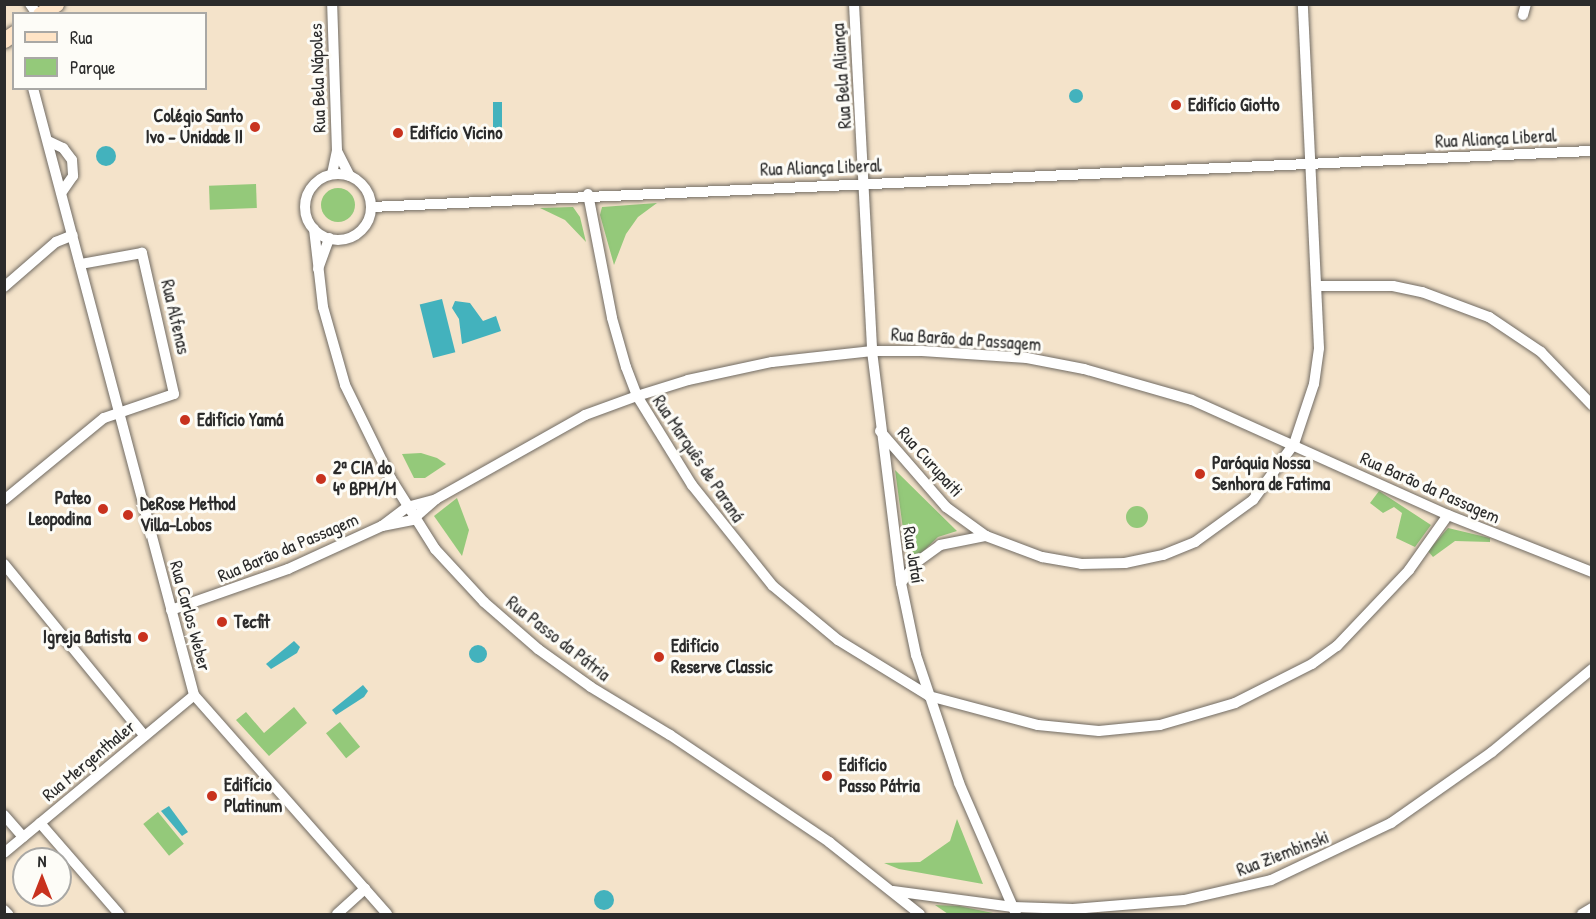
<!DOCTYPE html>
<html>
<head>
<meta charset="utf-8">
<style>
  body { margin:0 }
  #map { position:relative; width:1596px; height:919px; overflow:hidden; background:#f4e3ca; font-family:"Patrick Hand",sans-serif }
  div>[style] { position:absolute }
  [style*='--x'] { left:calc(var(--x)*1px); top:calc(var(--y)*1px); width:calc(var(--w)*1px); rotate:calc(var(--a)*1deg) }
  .green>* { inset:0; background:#94c97a; transform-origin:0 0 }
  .round { border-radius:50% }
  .water>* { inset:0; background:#43b2bd; transform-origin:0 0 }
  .roads { filter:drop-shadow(0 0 2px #716b63) drop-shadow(0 0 2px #716b63) }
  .minor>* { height:10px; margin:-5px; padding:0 5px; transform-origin:5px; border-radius:5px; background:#fff }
  .minor>.ring { margin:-5px; padding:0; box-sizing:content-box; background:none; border:10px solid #fff; border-radius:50% }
  .secondary>* { height:15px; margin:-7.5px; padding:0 7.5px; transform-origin:7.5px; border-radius:7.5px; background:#ffe4c6 }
  .dots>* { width:16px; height:16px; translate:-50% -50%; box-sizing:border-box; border:3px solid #fdfcf7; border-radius:50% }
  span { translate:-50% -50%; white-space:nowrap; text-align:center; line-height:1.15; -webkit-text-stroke:6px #fdfcf7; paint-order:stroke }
  .street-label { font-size:18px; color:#2b2b2b }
  .poi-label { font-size:18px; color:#2b2b2b; font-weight:700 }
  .left { translate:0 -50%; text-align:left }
  .right { translate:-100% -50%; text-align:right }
  .frame { position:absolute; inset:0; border:6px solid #2b2b2b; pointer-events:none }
  .legend { position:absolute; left:12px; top:12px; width:195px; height:78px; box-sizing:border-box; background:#fdfcf7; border:2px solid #a9a8a5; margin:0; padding:8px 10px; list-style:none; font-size:18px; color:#2b2b2b }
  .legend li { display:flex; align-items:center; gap:12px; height:30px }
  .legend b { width:30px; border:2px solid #a9a8a5 }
  .north { position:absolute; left:12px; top:847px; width:60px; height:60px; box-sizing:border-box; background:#fdfcf7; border:2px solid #a9a8a5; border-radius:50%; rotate:0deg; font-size:16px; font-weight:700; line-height:24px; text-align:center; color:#2b2b2b }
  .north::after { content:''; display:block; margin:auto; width:21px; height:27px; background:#c8321e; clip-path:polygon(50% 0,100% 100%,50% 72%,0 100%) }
</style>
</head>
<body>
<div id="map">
  <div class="green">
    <div style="left:256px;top:184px;width:24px;height:47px;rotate:88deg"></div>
    <div class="round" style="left:321px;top:188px;width:34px;height:34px"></div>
    <div style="clip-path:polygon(657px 203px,638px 217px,626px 234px,614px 265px,600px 215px,602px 207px)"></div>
    <div style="clip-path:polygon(573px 207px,580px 217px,586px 242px,565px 220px,540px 208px)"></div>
    <div style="clip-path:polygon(421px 453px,437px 458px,446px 464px,425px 478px,414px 478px,402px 454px)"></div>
    <div style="clip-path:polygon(895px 470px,957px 531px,938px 537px,908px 566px)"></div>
    <div style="clip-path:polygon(1379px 491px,1431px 525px,1415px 547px,1396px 538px,1402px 513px,1394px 507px,1383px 513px,1370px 503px)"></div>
    <div style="clip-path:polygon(457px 498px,469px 530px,462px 556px,434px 516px)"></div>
    <div class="round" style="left:1126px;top:506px;width:22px;height:22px"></div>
    <div style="clip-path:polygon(1448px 528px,1490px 538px,1490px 542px,1455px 541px,1433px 557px,1428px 551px)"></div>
    <div style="clip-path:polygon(294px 707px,307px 723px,269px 756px,236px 720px,246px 712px,264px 733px)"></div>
    <div style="left:340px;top:722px;width:32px;height:18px;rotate:51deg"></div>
    <div style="left:158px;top:812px;width:41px;height:19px;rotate:51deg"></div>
    <div style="clip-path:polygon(957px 819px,983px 884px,899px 869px,884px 863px,920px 862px,950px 841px)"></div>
    <div style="clip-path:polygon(935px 905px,959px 906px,998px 914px,948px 914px)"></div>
  </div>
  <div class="water">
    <div class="round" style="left:1069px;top:89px;width:14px;height:14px"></div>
    <div style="left:493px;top:102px;width:9px;height:32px"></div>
    <div class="round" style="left:96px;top:146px;width:20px;height:20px"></div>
    <div style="left:442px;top:299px;width:55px;height:23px;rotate:76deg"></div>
    <div style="clip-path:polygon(455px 301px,470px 303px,483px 321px,496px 316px,501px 331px,462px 344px,459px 319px,452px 308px)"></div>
    <div style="clip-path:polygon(294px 641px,300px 647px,297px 653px,271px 669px,266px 664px)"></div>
    <div class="round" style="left:469px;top:645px;width:18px;height:18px"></div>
    <div style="clip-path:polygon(363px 685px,368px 691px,364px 697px,336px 715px,332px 710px)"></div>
    <div style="clip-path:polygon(169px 806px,188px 832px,182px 836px,161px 811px)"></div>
    <div class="round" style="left:594px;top:890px;width:20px;height:20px"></div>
  </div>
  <div class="roads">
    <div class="minor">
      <div style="--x:30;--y:4;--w:12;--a:55"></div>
      <div style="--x:854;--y:4;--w:347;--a:87"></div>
      <div style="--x:872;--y:351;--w:234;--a:82.9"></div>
      <div style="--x:901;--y:583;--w:74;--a:78.2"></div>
      <div style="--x:916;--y:655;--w:135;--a:71.4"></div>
      <div style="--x:959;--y:783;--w:143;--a:66.5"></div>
      <div style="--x:1523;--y:15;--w:11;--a:-75"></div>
      <div style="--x:33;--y:88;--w:628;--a:75.14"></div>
      <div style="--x:194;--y:695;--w:292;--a:48.6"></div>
      <div style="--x:48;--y:141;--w:17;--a:25"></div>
      <div style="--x:63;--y:148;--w:15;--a:53"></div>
      <div style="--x:72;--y:160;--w:16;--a:86"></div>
      <div style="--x:73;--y:176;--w:19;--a:125"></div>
      <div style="--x:337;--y:151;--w:28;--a:63"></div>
      <div style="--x:332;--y:174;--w:24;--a:-78"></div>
      <div style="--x:337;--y:151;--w:147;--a:-91.9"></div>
      <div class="ring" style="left:305px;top:174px;width:56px;height:56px"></div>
      <div style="--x:588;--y:194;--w:126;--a:79"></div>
      <div style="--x:612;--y:318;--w:51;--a:74.1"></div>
      <div style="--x:626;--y:367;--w:31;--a:69"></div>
      <div style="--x:637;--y:396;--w:105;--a:58.3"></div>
      <div style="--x:692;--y:485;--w:129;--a:51.3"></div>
      <div style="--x:773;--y:586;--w:85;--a:39.7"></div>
      <div style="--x:838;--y:640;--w:107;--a:31.6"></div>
      <div style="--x:929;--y:696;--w:113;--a:14.9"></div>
      <div style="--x:1038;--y:725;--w:61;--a:5.6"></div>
      <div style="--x:1099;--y:731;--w:61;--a:-5.6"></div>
      <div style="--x:1160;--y:725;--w:78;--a:-16.3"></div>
      <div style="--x:1235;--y:703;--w:86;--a:-26.9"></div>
      <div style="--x:1312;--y:664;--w:31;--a:-36"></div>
      <div style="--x:1337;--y:646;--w:105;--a:-46.5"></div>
      <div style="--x:1409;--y:570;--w:67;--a:-54.7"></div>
      <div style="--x:371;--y:207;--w:1222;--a:-2.63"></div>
      <div style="--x:314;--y:229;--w:79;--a:83.4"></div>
      <div style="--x:323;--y:307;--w:81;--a:74.2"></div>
      <div style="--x:345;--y:385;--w:105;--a:63.9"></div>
      <div style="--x:391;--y:479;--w:83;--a:57.8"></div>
      <div style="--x:435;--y:549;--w:72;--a:47.2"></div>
      <div style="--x:484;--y:602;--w:72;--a:41"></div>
      <div style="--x:538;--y:649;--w:65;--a:35.6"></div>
      <div style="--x:591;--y:687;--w:92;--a:31.3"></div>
      <div style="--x:670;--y:735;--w:192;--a:33.9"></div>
      <div style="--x:829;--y:842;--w:116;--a:38.4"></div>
      <div style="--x:318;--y:269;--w:33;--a:-70"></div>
      <div style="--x:1318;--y:286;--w:75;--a:0"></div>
      <div style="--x:1393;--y:286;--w:30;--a:12"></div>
      <div style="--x:1422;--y:292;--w:72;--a:20.5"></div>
      <div style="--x:1489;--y:317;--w:63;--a:33.9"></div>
      <div style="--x:1541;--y:352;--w:74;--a:46.1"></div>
      <div style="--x:4;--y:287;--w:69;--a:-40.9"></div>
      <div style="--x:56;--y:242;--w:18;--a:-22"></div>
      <div style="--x:880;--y:431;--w:101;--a:49"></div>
      <div style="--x:946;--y:507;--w:49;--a:35.9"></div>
      <div style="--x:986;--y:536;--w:60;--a:20.6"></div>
      <div style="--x:1042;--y:557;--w:40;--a:10"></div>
      <div style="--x:1081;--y:564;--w:44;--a:-1.3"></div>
      <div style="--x:1125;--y:563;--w:39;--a:-12"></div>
      <div style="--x:1163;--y:555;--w:35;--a:-22"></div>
      <div style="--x:1195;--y:542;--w:72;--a:-35.9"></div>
      <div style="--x:1253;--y:500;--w:69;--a:-53.8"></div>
      <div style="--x:1294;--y:444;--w:63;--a:-71.6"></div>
      <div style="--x:1314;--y:384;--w:36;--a:-82"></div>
      <div style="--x:1319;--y:348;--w:344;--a:-92.7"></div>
      <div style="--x:4;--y:500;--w:129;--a:-39.4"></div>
      <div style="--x:104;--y:418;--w:74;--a:-18.9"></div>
      <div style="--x:174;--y:394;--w:145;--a:-102.8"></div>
      <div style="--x:142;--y:253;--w:63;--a:169.9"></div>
      <div style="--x:382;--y:526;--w:31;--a:-37"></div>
      <div style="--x:407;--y:507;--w:30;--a:-15"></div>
      <div style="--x:436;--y:499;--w:171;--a:-29.4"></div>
      <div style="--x:585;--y:415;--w:55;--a:-20.1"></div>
      <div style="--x:637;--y:396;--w:53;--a:-17.4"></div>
      <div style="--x:688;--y:380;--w:86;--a:-12.1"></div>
      <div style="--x:772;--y:362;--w:101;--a:-6.3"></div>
      <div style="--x:872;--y:351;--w:50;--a:0"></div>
      <div style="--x:922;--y:351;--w:105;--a:3.8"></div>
      <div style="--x:1027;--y:358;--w:58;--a:10.9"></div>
      <div style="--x:1084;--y:369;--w:112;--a:16"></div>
      <div style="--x:1192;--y:400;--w:281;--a:24.2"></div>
      <div style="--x:1448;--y:515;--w:155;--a:21.6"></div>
      <div style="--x:4;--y:564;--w:222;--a:50.7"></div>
      <div style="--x:901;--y:583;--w:26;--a:-53"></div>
      <div style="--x:917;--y:562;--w:29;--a:-36"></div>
      <div style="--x:940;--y:545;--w:47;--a:-11.1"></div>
      <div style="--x:171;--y:610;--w:124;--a:-19.3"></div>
      <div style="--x:288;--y:569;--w:103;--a:-24.6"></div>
      <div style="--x:382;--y:526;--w:31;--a:-11"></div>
      <div style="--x:412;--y:520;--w:30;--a:-41"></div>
      <div style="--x:4;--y:815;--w:29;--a:49"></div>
      <div style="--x:40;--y:823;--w:121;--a:49"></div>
      <div style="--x:4;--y:853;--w:247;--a:-39.7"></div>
      <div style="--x:893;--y:891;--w:121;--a:7.6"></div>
      <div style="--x:1013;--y:907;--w:60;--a:1.9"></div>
      <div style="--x:1073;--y:909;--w:111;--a:-4.6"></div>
      <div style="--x:1184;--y:900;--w:89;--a:-12.9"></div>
      <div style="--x:1271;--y:880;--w:133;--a:-25.4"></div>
      <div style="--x:1391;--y:823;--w:123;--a:-35.1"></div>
      <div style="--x:1492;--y:752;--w:130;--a:-39.7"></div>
      <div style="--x:4;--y:910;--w:6;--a:45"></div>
      <div style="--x:337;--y:914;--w:38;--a:-42"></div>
      <div style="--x:1582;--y:914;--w:12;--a:-31"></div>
    </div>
    <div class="secondary">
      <div style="--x:40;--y:14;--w:19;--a:-32"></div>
      <div style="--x:4;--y:40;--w:12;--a:-35"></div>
    </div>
  </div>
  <div class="dots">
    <div style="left:1176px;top:105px;background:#c8321e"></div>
    <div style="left:255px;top:127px;background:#c8321e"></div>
    <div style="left:398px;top:133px;background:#c8321e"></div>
    <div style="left:185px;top:420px;background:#c8321e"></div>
    <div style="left:1200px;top:474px;background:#c8321e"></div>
    <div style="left:321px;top:479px;background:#c8321e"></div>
    <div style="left:103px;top:509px;background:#c8321e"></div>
    <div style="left:128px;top:515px;background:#c8321e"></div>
    <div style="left:222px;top:622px;background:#c8321e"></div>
    <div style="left:143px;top:637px;background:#c8321e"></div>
    <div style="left:659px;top:657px;background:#c8321e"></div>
    <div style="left:827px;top:776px;background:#c8321e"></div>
    <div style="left:212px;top:796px;background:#c8321e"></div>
  </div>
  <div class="street-label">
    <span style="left:842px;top:76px;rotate:-94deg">Rua Bela Aliança</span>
    <span style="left:318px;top:78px;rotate:-92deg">Rua Bela Nápoles</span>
    <span style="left:1496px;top:139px;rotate:-3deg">Rua Aliança Liberal</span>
    <span style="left:821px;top:168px;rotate:-2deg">Rua Aliança Liberal</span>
    <span style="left:175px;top:317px;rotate:77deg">Rua Alfenas</span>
    <span style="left:966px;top:340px;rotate:4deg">Rua Barão da Passagem</span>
    <span style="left:698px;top:459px;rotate:56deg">Rua Marquês de Paraná</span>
    <span style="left:930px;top:462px;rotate:48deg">Rua Curupaiti</span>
    <span style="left:1430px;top:488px;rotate:24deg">Rua Barão da Passagem</span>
    <span style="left:288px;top:548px;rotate:-23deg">Rua Barão da Passagem</span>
    <span style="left:913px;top:555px;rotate:81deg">Rua Jataí</span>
    <span style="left:190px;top:616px;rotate:75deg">Rua Carlos Weber</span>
    <span style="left:558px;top:639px;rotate:38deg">Rua Passo da Pátria</span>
    <span style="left:89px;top:761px;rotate:-40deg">Rua Mergenthaler</span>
    <span style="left:1283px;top:854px;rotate:-21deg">Rua Ziembinski</span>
  </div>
  <div class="poi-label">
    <span class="left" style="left:1188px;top:105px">Edifício Giotto</span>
    <span class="right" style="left:243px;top:127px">Colégio Santo<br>Ivo – Unidade II</span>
    <span class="left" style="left:410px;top:133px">Edifício Vicino</span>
    <span class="left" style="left:197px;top:420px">Edifício Yamá</span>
    <span class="left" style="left:1212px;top:474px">Paróquia Nossa<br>Senhora de Fatima</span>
    <span class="left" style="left:333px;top:479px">2ª CIA do<br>4º BPM/M</span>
    <span class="right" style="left:91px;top:509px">Pateo<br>Leopodina</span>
    <span class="left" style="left:140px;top:515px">DeRose Method<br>Villa-Lobos</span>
    <span class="left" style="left:234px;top:622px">Tecfit</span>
    <span class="right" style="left:131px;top:637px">Igreja Batista</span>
    <span class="left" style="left:671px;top:657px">Edifício<br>Reserve Classic</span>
    <span class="left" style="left:839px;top:776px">Edifício<br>Passo Pátria</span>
    <span class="left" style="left:224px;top:796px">Edifício<br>Platinum</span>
  </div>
  <div class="frame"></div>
  <ul class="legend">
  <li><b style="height:8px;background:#ffe4c6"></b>Rua</li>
  <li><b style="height:16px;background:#94c97a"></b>Parque</li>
  </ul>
  <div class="north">N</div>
</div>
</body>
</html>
